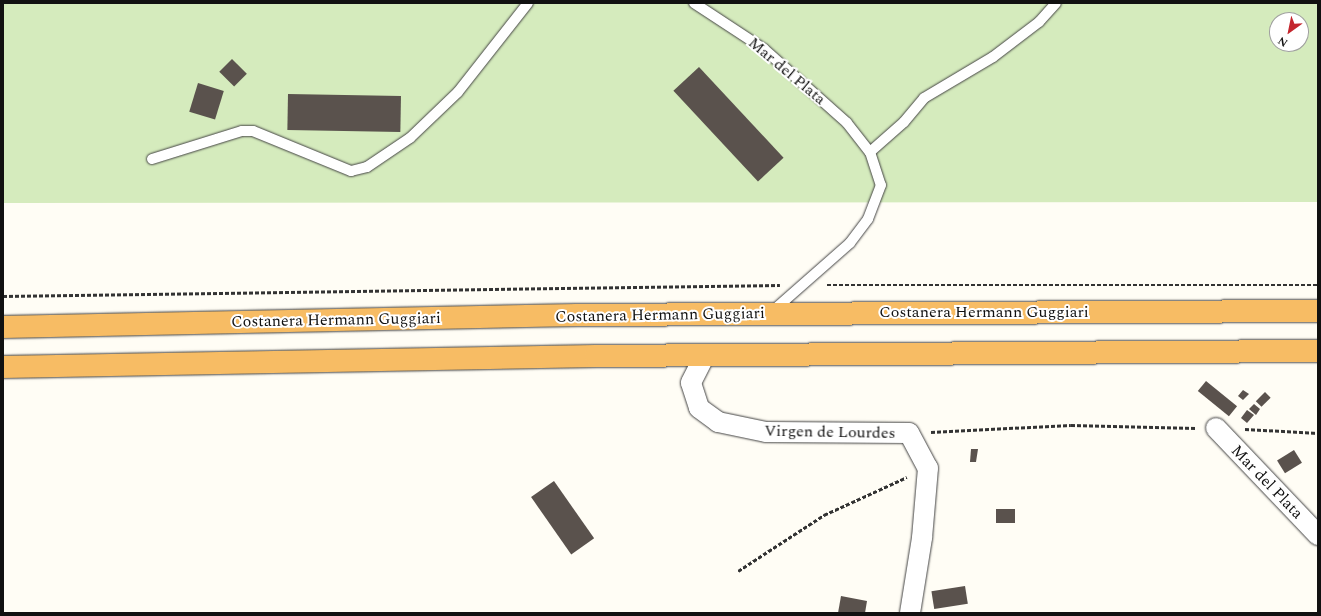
<!DOCTYPE html>
<html>
<head>
<meta charset="utf-8">
<style>
  body { margin:0 }
  #map { position:relative; width:1321px; height:616px; overflow:hidden; background:#fffdf5; font-family:Spectral,serif }
  div>[style] { position:absolute }
  [style*='--x'] { left:calc(var(--x)*1px); top:calc(var(--y)*1px); width:calc(var(--w)*1px); rotate:calc(var(--a)*1deg) }
  .green>* { inset:0; background:#d5ebbd }
  .building>* { inset:0; background:#5a524d; transform-origin:0 0 }
  .path>* { height:2.5px; margin-top:-1.25px; transform-origin:0; background:repeating-linear-gradient(90deg,#333 0 4px,transparent 0 6px) }
  .roads { filter:drop-shadow(0 0 1px #444) drop-shadow(0 0 1px #444) }
  .service>* { height:10px; margin:-5px; padding:0 5px; transform-origin:5px; border-radius:5px; background:#fff }
  .minor>* { height:20px; margin:-10px; padding:0 10px; transform-origin:10px; border-radius:10px; background:#fff }
  .trunk>* { height:22px; margin:-11px; padding:0 11px; transform-origin:11px; border-radius:11px; background:#f7bc64 }
  span { translate:-50% -50%; white-space:nowrap; text-align:center; line-height:1.15; -webkit-text-stroke:4px #fff; paint-order:stroke }
  .street-label { font-size:16px; color:#111 }
  .frame { position:absolute; inset:0; border:4px solid #111; pointer-events:none }
  .north { position:absolute; left:1269px; top:12px; width:40px; height:40px; box-sizing:border-box; background:#fff; border:1px solid #a0a0a0; border-radius:50%; rotate:213deg; font-size:11px; font-weight:700; line-height:16px; text-align:center; color:#111 }
  .north::after { content:''; display:block; margin:auto; width:14px; height:18px; background:#c4262e; clip-path:polygon(50% 0,100% 100%,50% 72%,0 100%) }
</style>
</head>
<body>
<div id="map">
  <div class="green">
    <div style="clip-path:polygon(evenodd,3px 3px,1318px 3px,1318px 202px,3px 203px,3px 3px,1277px 20px,1301px 20px,1301px 44px,1277px 44px,1277px 20px)"></div>
  </div>
  <div class="building">
    <div style="left:232px;top:59px;width:21px;height:18px;rotate:45deg"></div>
    <div style="left:699px;top:67px;width:124px;height:35px;rotate:47deg"></div>
    <div style="left:198px;top:83px;width:27px;height:30px;rotate:17deg"></div>
    <div style="left:288px;top:94px;width:113px;height:36px;rotate:1deg"></div>
    <div style="left:1206px;top:381px;width:40px;height:13px;rotate:39deg"></div>
    <div style="clip-path:polygon(1243px 390px,1249px 394px,1243px 400px,1238px 396px)"></div>
    <div style="left:1265px;top:392px;width:8px;height:13px;rotate:45deg"></div>
    <div style="clip-path:polygon(1254px 404px,1260px 409px,1256px 415px,1249px 409px)"></div>
    <div style="clip-path:polygon(1247px 410px,1254px 415px,1247px 423px,1241px 418px)"></div>
    <div style="clip-path:polygon(971px 449px,978px 449px,976px 462px,970px 462px)"></div>
    <div style="left:1294px;top:450px;width:15px;height:20px;rotate:58deg"></div>
    <div style="left:554px;top:481px;width:70px;height:28px;rotate:55deg"></div>
    <div style="left:996px;top:509px;width:19px;height:14px"></div>
    <div style="left:965px;top:586px;width:18px;height:34px;rotate:81deg"></div>
    <div style="clip-path:polygon(841px 596px,867px 601px,865px 613px,838px 613px)"></div>
  </div>
  <div class="path">
    <div style="--x:827;--y:285;--w:491;--a:0"></div>
    <div style="--x:3;--y:296;--w:777;--a:-0.81"></div>
    <div style="--x:1245;--y:429;--w:73;--a:3.1"></div>
    <div style="--x:931;--y:432;--w:140;--a:-2.9"></div>
    <div style="--x:1071;--y:425;--w:125;--a:1.4"></div>
    <div style="--x:738;--y:571;--w:103;--a:-33.1"></div>
    <div style="--x:824;--y:515;--w:91;--a:-24.6"></div>
  </div>
  <div class="roads">
    <div class="service">
      <div style="--x:694;--y:3;--w:84;--a:33.3"></div>
      <div style="--x:764;--y:49;--w:111;--a:41.7"></div>
      <div style="--x:847;--y:123;--w:37;--a:52"></div>
      <div style="--x:870;--y:152;--w:35;--a:72"></div>
      <div style="--x:881;--y:185;--w:36;--a:111"></div>
      <div style="--x:868;--y:219;--w:30;--a:127"></div>
      <div style="--x:850;--y:243;--w:103;--a:138.6"></div>
      <div style="--x:870;--y:152;--w:45;--a:-41.4"></div>
      <div style="--x:904;--y:122;--w:31;--a:-50"></div>
      <div style="--x:924;--y:98;--w:80;--a:-30.7"></div>
      <div style="--x:993;--y:57;--w:58;--a:-37.3"></div>
      <div style="--x:1039;--y:22;--w:25;--a:-48"></div>
      <div style="--x:152;--y:159;--w:94;--a:-17.3"></div>
      <div style="--x:242;--y:131;--w:11;--a:0"></div>
      <div style="--x:253;--y:131;--w:106;--a:22.2"></div>
      <div style="--x:351;--y:171;--w:16;--a:-14"></div>
      <div style="--x:367;--y:167;--w:52;--a:-34"></div>
      <div style="--x:410;--y:138;--w:66;--a:-43.8"></div>
      <div style="--x:458;--y:92;--w:113;--a:-51.8"></div>
    </div>
    <div class="minor">
      <div style="--x:705;--y:355;--w:31;--a:117"></div>
      <div style="--x:691;--y:383;--w:26;--a:72"></div>
      <div style="--x:699;--y:408;--w:24;--a:36"></div>
      <div style="--x:718;--y:422;--w:49;--a:11.8"></div>
      <div style="--x:766;--y:432;--w:143;--a:0.4"></div>
      <div style="--x:909;--y:433;--w:40;--a:62"></div>
      <div style="--x:928;--y:468;--w:70;--a:94.9"></div>
      <div style="--x:922;--y:538;--w:76;--a:99.1"></div>
      <div style="--x:1216;--y:428;--w:148;--a:46.4"></div>
    </div>
    <div class="trunk">
      <div style="--x:3;--y:327;--w:574;--a:-1.2"></div>
      <div style="--x:577;--y:315;--w:741;--a:-0.31"></div>
      <div style="--x:3;--y:367;--w:593;--a:-1.06"></div>
      <div style="--x:596;--y:356;--w:722;--a:-0.4"></div>
    </div>
  </div>
  <div class="street-label">
    <span style="left:787px;top:71px;rotate:40deg">Mar del Plata</span>
    <span style="left:984px;top:312px">Costanera Hermann Guggiari</span>
    <span style="left:660px;top:315px;rotate:-1deg">Costanera Hermann Guggiari</span>
    <span style="left:336px;top:320px;rotate:-1deg">Costanera Hermann Guggiari</span>
    <span style="left:830px;top:432px;rotate:1deg">Virgen de Lourdes</span>
    <span style="left:1267px;top:482px;rotate:46deg">Mar del Plata</span>
  </div>
  <div class="frame"></div>
  <div class="north">N</div>
</div>
</body>
</html>
